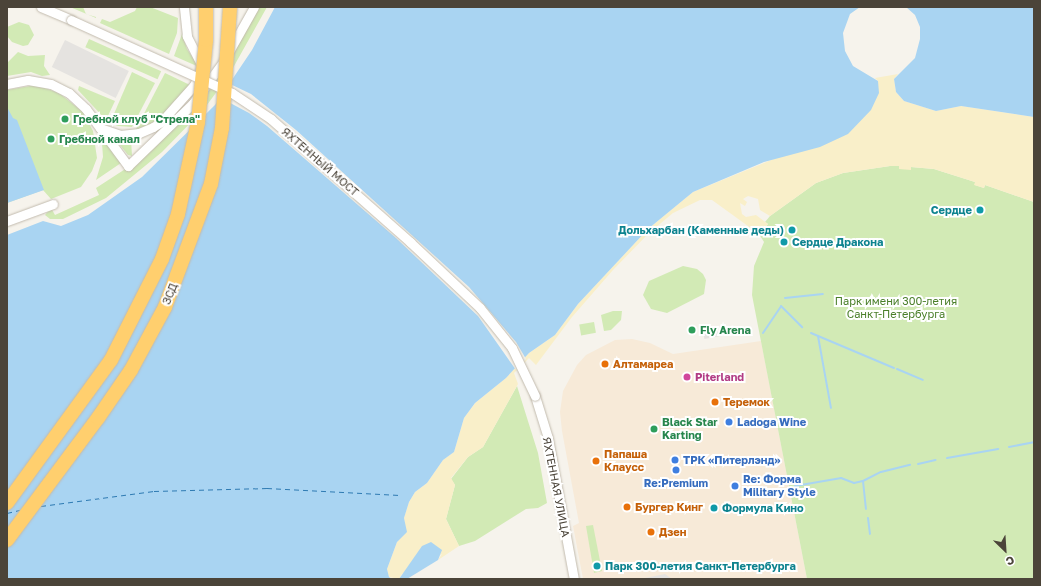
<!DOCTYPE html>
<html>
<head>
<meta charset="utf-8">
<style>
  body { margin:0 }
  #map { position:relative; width:1041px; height:586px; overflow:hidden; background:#f6f3ec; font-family:"Golos Text",sans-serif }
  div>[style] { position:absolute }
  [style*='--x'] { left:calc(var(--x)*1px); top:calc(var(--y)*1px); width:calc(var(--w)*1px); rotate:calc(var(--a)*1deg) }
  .commercial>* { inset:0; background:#f7ead8 }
  .green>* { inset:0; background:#d2eab5; transform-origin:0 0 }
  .sand>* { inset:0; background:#f9efc9 }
  .parking>* { inset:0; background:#e5e3e0; transform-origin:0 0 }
  .water>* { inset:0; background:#a9d4f2 }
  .pier>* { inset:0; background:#f6f3ec }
  .stream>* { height:2px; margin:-1px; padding:0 1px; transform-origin:1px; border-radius:1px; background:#a9d4f2 }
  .ferry>* { height:1px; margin-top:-0.5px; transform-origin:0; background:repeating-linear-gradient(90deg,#2e7ab2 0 5px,transparent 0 9px) }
  .roads { filter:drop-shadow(0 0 1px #c2bbae) drop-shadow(0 0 1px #c2bbae) }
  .minor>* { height:9px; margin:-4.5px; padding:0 4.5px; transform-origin:4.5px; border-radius:4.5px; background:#fff }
  .bridges { filter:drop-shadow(0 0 1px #c2bbae) drop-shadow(0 0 1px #c2bbae) }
  .minor-bridge>* { height:9px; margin:-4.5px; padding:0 4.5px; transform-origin:4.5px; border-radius:4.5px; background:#fff }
  .highway-bridge>* { height:14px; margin:-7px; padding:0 7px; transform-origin:7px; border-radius:7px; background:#ffcf6e }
  .dots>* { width:11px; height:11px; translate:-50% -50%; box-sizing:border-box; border:2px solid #fff; border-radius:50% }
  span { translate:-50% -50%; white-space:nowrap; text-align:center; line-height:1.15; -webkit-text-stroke:4px #fff; paint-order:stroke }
  .leisure-label { font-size:11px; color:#27864d; font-weight:700 }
  .left { translate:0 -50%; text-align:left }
  .street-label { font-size:11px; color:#4b4439 }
  .culture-label { font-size:11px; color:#0d838f; font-weight:700 }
  .right { translate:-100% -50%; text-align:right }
  .park-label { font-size:11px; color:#4a7f2a }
  .food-label { font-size:11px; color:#c56008; font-weight:700 }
  .hotel-label { font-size:11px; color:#b23c85; font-weight:700 }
  .shop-label { font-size:11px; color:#366cbe; font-weight:700 }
  .frame { position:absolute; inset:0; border:8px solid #4b4439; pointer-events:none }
  .north { position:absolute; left:985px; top:530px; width:40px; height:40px; -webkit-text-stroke:3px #fff; paint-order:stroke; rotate:155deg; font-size:11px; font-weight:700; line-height:16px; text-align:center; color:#4b4439 }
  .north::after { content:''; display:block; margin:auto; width:14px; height:18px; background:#4b4439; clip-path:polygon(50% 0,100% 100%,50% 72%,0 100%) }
</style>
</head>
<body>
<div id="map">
  <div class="commercial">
    <div style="clip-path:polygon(632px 339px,650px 343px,673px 354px,761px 341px,807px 579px,583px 579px,573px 526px,579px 523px,562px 431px,560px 412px,563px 391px,577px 365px,586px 355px,615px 340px)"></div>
  </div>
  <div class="green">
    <div style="clip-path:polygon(70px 7px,83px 7px,86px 14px,96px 17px,96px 18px)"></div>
    <div style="clip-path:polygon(137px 7px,150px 7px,178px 18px,177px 33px,169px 54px,100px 23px,102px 19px,110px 22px,135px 11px)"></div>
    <div style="clip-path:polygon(257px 7px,267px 7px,229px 75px,204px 109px,162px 152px,106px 198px,63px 219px,50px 219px,45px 215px,51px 208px,55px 215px,99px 195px,96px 188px,133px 164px,192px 110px)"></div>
    <div style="clip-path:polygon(19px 22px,29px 25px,34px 35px,28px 45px,23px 46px,12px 42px,7px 36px,7px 27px)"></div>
    <div style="clip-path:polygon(182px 34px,187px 49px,199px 67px,174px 56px)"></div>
    <div style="left:89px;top:39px;width:79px;height:9px;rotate:24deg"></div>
    <div style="clip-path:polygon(18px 52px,28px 56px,45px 55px,44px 66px,50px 75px,42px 76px,31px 72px,7px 76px,7px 63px)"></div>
    <div style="clip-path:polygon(132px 72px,155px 83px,132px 127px,118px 126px,110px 123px)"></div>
    <div style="clip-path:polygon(165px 73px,190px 85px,163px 114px,152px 123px,135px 131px)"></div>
    <div style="clip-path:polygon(36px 85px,59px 93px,83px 112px,93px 131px,97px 158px,92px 171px,81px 187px,51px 199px,43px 190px,7px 203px,7px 90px)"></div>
    <div style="clip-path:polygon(79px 86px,115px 101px,106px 120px,78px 90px)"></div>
    <div style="clip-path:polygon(126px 139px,131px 139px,132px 156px,128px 155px,120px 145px)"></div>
    <div style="clip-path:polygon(105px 141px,121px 163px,96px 180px,103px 157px,102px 143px)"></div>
    <div style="clip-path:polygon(890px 166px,900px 166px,899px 169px,911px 167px,934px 169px,975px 182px,975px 185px,984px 188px,985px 185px,1034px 202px,1034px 579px,807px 579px,752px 295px,754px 266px,764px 242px,759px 234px,768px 224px,765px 222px,770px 216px,816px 183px,843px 173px)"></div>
    <div style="clip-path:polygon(683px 266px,697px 269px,703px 274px,706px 280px,704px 294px,667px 313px,651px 309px,643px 295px,649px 281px)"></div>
    <div style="clip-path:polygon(613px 311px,622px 311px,621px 320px,611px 330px,604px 331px,601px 315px)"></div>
    <div style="left:594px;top:322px;width:11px;height:15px;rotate:80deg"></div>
    <div style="clip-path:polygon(517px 386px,538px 453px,547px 503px,538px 508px,526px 509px,475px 541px,459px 546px,446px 519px,455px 485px,451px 479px,468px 457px,483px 447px)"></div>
    <div style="clip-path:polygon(593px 525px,602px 571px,594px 573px,586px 526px)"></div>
  </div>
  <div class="sand">
    <div style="clip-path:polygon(898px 74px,894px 79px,896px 92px,904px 101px,936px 111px,961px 106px,1034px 117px,1034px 202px,985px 185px,984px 188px,974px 185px,975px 182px,934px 169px,911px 167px,911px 170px,899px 169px,899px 166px,890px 166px,843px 173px,816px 183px,770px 216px,760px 210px,758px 199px,748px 196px,743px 199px,747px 202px,745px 206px,740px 203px,742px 214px,746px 217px,756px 215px,768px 224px,759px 234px,712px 200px,700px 200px,673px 213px,649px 233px,613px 270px,572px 317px,536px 365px,529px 358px,514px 373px,518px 384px,483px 447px,468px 457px,451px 478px,455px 485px,446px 519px,459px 546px,438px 560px,442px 554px,402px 574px,399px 579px,389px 577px,387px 569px,397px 542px,406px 532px,404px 518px,409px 502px,415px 492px,427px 483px,443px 460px,454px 452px,464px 418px,475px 403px,506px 378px,529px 353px,555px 335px,578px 304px,648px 229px,693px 192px,786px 154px,878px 81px,875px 78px)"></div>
  </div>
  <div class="parking">
    <div style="left:65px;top:40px;width:71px;height:30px;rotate:26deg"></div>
    <div style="left:730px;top:329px;width:5px;height:27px;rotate:79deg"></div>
    <div style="clip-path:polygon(665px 574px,672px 579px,640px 579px)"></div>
  </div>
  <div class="water">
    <div style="clip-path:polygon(275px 7px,860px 7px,850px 14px,843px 33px,845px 51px,853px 66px,878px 81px,879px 93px,871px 110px,848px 134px,820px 147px,764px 162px,693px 192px,648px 229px,578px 304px,555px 335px,529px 353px,506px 378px,475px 403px,464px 418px,454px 452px,443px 460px,427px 483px,415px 492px,409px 502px,404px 518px,407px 532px,397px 542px,387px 569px,389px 577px,392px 579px,7px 579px,7px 235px,43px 221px,61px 226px,88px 215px,142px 177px,215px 105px,252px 50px)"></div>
    <div style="clip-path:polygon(906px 7px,1034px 7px,1034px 117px,961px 106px,936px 111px,904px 101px,896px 92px,894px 79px,915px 58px,920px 39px,920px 27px,915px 15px)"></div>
    <div style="clip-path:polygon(7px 107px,13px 118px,17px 120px,44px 190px,7px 203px)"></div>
    <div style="clip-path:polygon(431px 542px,442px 550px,438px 560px,407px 579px,399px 579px,422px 546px)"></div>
  </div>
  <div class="pier">
    <div style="clip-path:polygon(228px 83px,251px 94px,296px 130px,469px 287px,516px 342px,526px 359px,516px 370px,478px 316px,396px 238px,267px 126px,249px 113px,219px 97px)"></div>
  </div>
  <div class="stream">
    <div style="--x:785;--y:298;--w:38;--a:-6"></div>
    <div style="--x:763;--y:333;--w:32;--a:-56"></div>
    <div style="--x:781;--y:306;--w:30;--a:45"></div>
    <div style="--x:811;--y:333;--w:90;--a:22.9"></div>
    <div style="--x:818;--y:336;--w:73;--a:79.8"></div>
    <div style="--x:897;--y:369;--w:28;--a:23"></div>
    <div style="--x:1009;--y:447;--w:25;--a:-11"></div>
    <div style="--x:947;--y:458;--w:52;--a:-10"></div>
    <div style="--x:918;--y:464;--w:18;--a:-13"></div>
    <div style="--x:863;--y:481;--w:28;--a:84"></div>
    <div style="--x:795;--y:486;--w:47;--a:-9.9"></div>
    <div style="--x:841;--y:478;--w:14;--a:21"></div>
    <div style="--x:854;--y:483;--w:9;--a:-13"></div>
    <div style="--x:863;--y:481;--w:20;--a:-27"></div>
    <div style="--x:881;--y:472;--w:30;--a:-14"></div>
    <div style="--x:868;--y:518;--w:16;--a:83"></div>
  </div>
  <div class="ferry">
    <div style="--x:41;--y:506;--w:114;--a:-7.6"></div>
    <div style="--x:154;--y:491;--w:113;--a:-1.5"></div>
    <div style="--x:267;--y:488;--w:133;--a:3"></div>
    <div style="--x:7;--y:513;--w:13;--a:-13"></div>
  </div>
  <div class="roads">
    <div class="minor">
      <div style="--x:41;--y:7;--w:33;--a:23"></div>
      <div style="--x:7;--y:84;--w:21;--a:-11"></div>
      <div style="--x:28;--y:80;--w:23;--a:10"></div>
      <div style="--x:51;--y:84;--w:20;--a:27"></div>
      <div style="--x:69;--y:93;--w:23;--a:43"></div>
      <div style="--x:86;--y:109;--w:71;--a:53.6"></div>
      <div style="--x:128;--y:166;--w:91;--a:-44.1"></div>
      <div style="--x:193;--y:103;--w:51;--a:-53.8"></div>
      <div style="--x:223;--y:62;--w:63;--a:-60.6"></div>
      <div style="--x:100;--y:128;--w:21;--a:19"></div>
      <div style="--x:120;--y:135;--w:19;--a:-6"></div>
      <div style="--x:139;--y:133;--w:15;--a:-23"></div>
      <div style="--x:153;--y:127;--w:9;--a:-32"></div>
      <div style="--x:161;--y:122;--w:50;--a:-48.3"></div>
      <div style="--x:194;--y:85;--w:21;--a:-67"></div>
      <div style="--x:202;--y:66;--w:34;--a:-117"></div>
      <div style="--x:187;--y:36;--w:29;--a:-96"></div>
      <div style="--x:7;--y:221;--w:49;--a:-20.3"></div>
      <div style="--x:535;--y:396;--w:44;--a:72.8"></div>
      <div style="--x:548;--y:438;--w:143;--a:79.6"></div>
    </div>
  </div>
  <div class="bridges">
    <div class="minor-bridge">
      <div style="--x:71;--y:20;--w:177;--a:24.4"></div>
      <div style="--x:232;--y:93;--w:47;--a:33.7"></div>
      <div style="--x:271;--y:119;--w:186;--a:41.5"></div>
      <div style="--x:410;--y:242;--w:96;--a:43.3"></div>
      <div style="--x:480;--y:308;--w:51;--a:51.3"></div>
      <div style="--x:512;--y:348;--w:53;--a:64.4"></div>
    </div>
    <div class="highway-bridge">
      <div style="--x:7;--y:503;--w:177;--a:-54"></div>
      <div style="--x:111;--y:360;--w:113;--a:-63.2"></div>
      <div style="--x:162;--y:259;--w:48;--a:-70.4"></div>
      <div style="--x:178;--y:214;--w:94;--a:-77.7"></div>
      <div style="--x:198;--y:122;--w:82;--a:-84.4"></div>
      <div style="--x:206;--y:40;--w:33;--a:-90"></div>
      <div style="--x:7;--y:540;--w:152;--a:-53.3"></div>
      <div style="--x:98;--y:418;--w:58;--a:-55.5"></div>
      <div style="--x:131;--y:370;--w:72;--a:-61.6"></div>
      <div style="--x:165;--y:307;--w:131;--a:-69.5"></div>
      <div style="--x:211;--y:184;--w:57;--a:-78.9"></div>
      <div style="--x:222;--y:128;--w:121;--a:-86.2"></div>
    </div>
  </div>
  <div class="dots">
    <div style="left:65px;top:119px;background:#2e9e5b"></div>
    <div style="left:51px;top:139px;background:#2e9e5b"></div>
    <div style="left:980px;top:210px;background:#0f9aa8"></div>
    <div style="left:792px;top:230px;background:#0f9aa8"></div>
    <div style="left:784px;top:242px;background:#0f9aa8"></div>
    <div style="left:692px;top:330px;background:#2e9e5b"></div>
    <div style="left:605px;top:364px;background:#e8710a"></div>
    <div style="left:687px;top:377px;background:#d1479c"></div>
    <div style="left:715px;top:402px;background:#e8710a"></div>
    <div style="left:729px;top:422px;background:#3f7fe0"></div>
    <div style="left:654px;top:429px;background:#2e9e5b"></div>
    <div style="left:675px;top:460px;background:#3f7fe0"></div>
    <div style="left:596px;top:461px;background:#e8710a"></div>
    <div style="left:676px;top:470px;background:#3f7fe0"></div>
    <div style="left:735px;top:486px;background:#3f7fe0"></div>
    <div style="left:627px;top:507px;background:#e8710a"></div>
    <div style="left:714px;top:508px;background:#0f9aa8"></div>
    <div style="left:651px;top:532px;background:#e8710a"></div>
    <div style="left:597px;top:566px;background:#0f9aa8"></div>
  </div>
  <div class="leisure-label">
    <span class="left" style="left:73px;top:119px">Гребной клуб "Стрела"</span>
    <span class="left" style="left:59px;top:139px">Гребной канал</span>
    <span class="left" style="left:700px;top:330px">Fly Arena</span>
    <span class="left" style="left:662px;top:429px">Black Star<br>Karting</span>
  </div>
  <div class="street-label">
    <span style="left:320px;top:162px;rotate:41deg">ЯХТЕННЫЙ МОСТ</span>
    <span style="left:170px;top:294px;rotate:-68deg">ЗСД</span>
    <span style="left:556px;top:487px;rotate:79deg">ЯХТЕННАЯ УЛИЦА</span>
  </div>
  <div class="culture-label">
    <span class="right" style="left:972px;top:210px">Сердце</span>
    <span class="right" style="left:784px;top:230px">Дольхарбан (Каменные деды)</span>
    <span class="left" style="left:792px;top:242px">Сердце Дракона</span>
    <span class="left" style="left:722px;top:508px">Формула Кино</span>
    <span class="left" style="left:605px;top:566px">Парк 300-летия Санкт-Петербурга</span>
  </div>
  <div class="park-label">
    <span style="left:896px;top:308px">Парк имени 300-летия<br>Санкт-Петербурга</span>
  </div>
  <div class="food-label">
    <span class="left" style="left:613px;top:364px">Алтамареа</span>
    <span class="left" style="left:723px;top:402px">Теремок</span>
    <span class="left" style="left:604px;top:461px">Папаша<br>Клаусс</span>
    <span class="left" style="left:635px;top:507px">Бургер Кинг</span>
    <span class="left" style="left:659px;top:532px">Дзен</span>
  </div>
  <div class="hotel-label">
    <span class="left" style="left:695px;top:377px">Piterland</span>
  </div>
  <div class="shop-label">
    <span class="left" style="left:737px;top:422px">Ladoga Wine</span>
    <span class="left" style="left:683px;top:460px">ТРК «Питерлэнд»</span>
    <span class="left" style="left:743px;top:486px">Re: Форма<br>Military Style</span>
    <span style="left:676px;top:483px">Re:Premium</span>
  </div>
  <div class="frame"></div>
  <div class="north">С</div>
</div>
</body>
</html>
